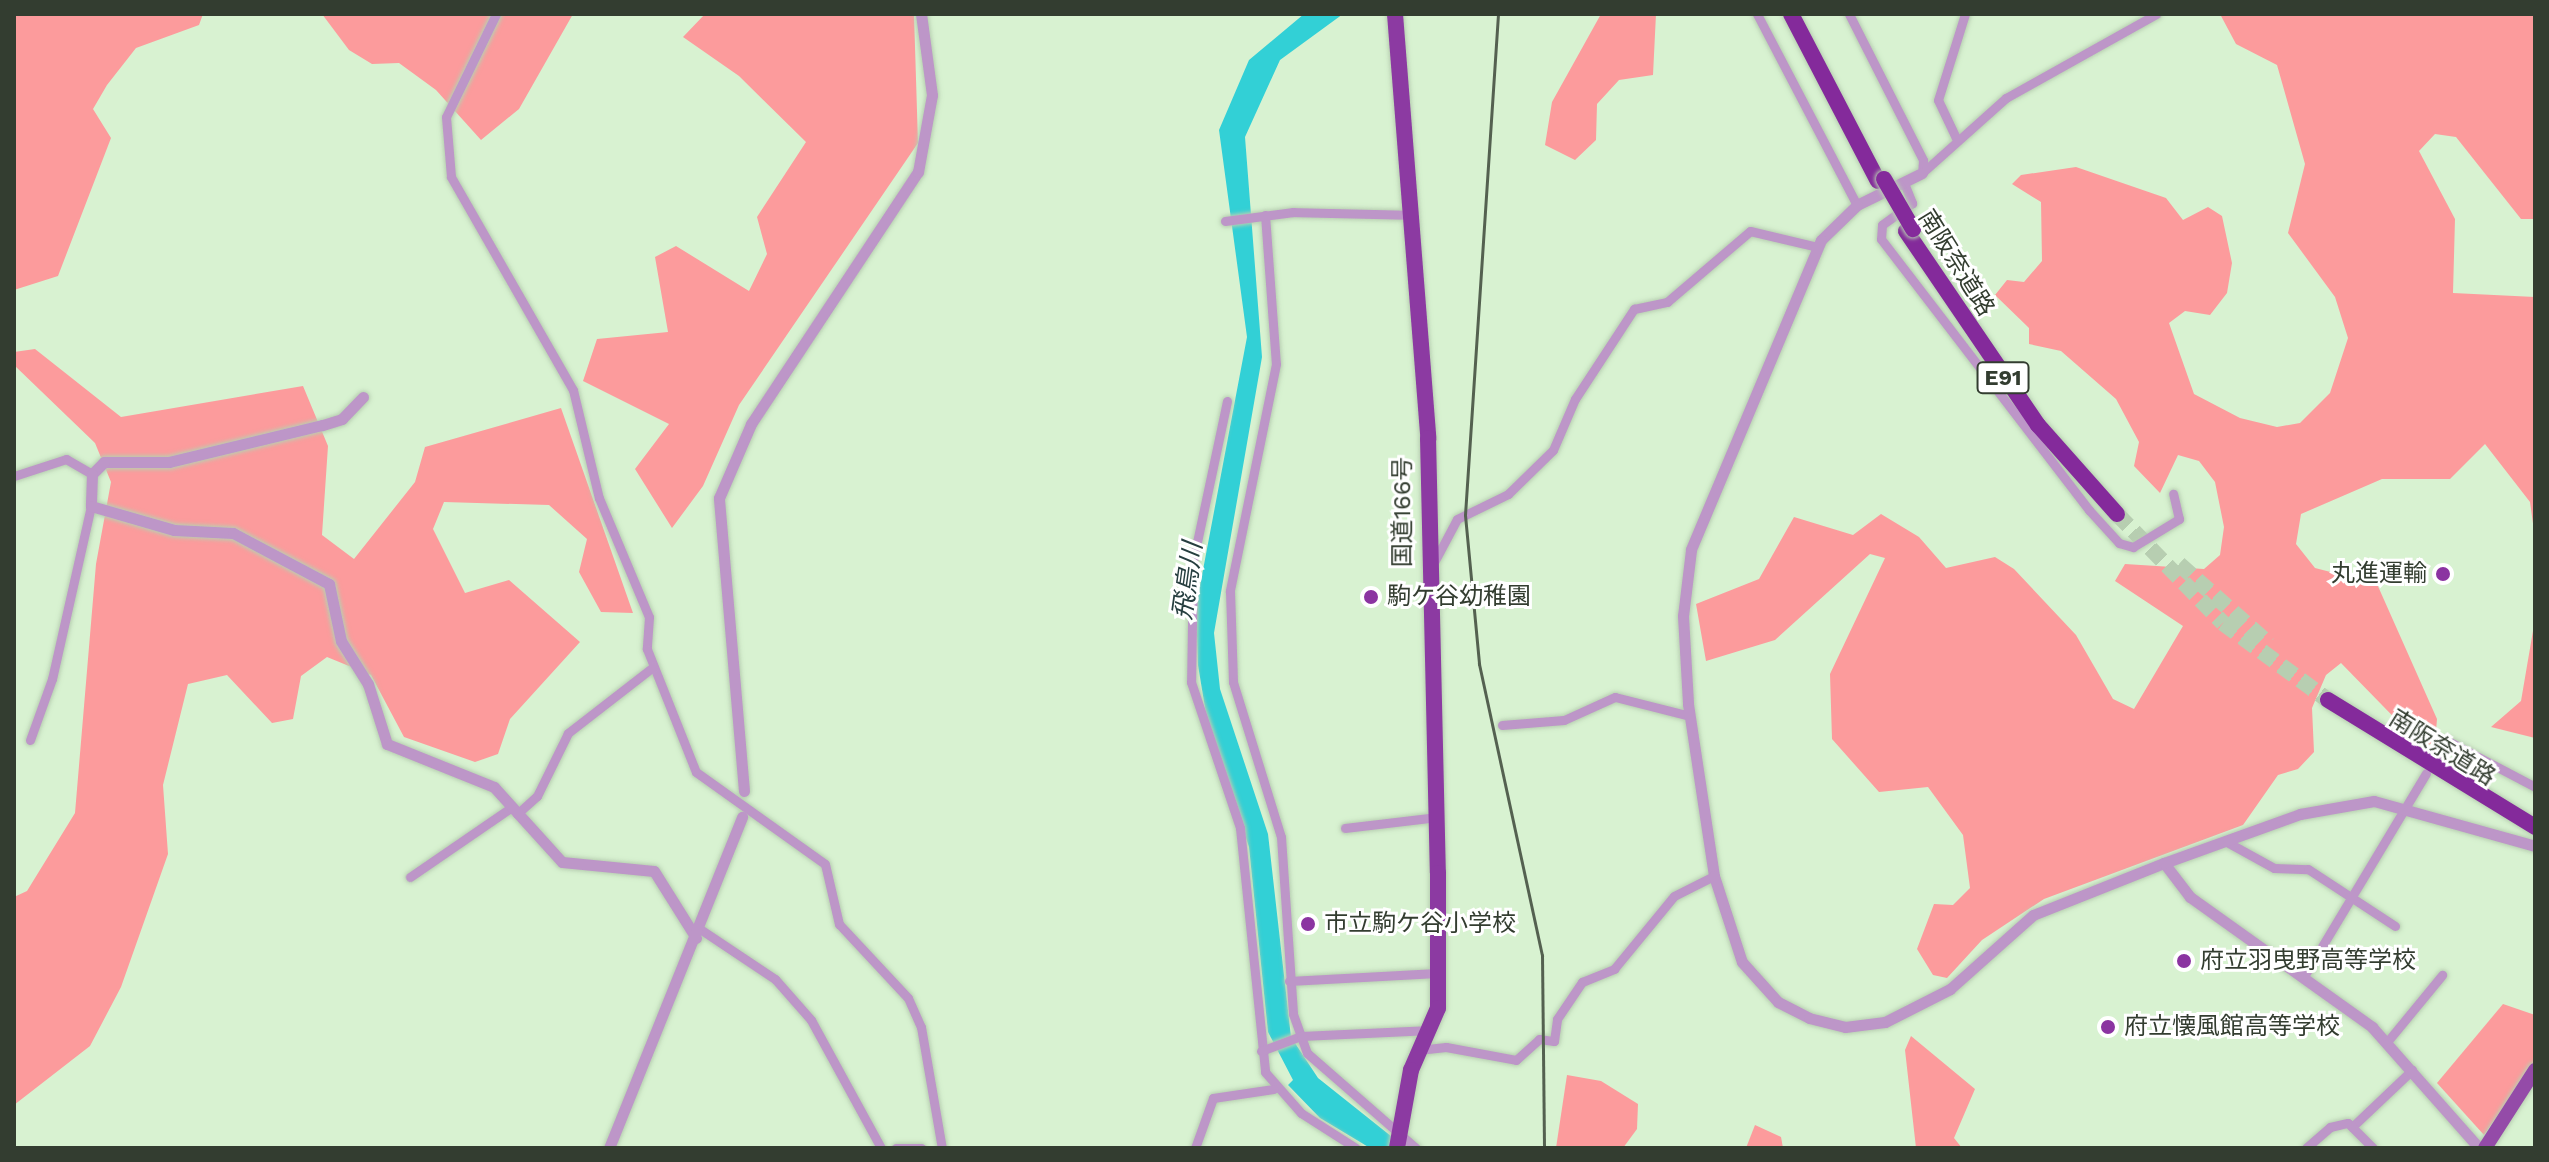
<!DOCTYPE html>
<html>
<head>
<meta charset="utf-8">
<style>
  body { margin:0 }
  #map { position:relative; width:2549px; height:1162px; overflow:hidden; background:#d8f2d1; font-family:"Work Sans","Noto Sans JP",sans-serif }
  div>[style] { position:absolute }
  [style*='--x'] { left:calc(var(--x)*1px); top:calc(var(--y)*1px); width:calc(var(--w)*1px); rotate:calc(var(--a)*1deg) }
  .green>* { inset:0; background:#fc9b9c }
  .water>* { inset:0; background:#32d0d6 }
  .motorway-tunnel>* { height:16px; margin-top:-8px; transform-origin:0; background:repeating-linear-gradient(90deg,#b7ceb1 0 16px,transparent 0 24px) }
  .roads { filter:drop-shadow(0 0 2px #b7ceb1) drop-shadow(0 0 2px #b7ceb1) }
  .minor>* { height:9px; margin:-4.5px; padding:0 4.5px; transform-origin:4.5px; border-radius:4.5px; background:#bd96c8 }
  .tertiary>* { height:11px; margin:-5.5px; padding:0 5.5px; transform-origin:5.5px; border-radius:5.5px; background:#bd96c8 }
  .primary>* { height:14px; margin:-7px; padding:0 7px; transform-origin:7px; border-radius:7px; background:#944ba8 }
  .trunk>* { height:16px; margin:-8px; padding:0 8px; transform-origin:8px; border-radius:8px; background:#8c3aa2 }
  .motorway>* { height:16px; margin:-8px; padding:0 8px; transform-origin:8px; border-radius:8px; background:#842a9b }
  .rail>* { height:3px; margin:-1.5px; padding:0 1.5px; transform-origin:1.5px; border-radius:1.5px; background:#546150 }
  .bridges { filter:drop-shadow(0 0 2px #b7ceb1) drop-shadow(0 0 2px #b7ceb1) }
  .motorway-bridge>* { height:16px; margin:-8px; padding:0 8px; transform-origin:8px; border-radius:8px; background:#842a9b }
  .dots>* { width:22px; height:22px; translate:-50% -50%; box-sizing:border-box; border:4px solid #fff; border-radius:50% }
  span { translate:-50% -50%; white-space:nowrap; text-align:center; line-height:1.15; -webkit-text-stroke:6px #fff; paint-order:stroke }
  .shield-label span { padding:2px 6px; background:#fff; border:2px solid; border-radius:6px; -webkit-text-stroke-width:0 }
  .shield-label { font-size:22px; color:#333d30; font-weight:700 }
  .street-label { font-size:24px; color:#333d30 }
  .poi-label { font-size:24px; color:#333d30 }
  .right { translate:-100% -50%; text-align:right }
  .left { translate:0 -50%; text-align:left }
  .water-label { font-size:26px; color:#263e3f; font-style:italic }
  .frame { position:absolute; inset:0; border:16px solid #333d30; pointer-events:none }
</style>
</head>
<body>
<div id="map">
  <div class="green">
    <div style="clip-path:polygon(14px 14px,203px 14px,199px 25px,136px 48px,107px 85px,93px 109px,111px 138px,58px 276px,14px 290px)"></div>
    <div style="clip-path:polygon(322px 14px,573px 14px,519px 109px,481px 140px,436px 90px,399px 63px,372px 64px,349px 50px)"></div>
    <div style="clip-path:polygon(705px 14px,914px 14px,918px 143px,739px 405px,703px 486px,672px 528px,635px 469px,669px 424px,583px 381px,597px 339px,668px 332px,655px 257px,676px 246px,749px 291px,767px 254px,757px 217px,806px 142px,739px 76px,683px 37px)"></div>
    <div style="clip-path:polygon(1601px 14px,1656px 14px,1653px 75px,1619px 80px,1597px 104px,1596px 140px,1575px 160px,1545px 145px,1552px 102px)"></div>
    <div style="clip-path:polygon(2220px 14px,2535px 14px,2535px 219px,2521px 219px,2456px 137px,2435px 134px,2419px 151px,2455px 219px,2453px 293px,2535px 297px,2535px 538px,2530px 502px,2485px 444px,2450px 479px,2382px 479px,2301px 514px,2296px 544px,2315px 568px,2377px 584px,2437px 719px,2435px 743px,2422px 746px,2341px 663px,2326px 675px,2312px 708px,2314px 752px,2298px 769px,2278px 775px,2243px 825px,2044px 899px,1982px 940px,1947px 978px,1933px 975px,1917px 949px,1934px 904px,1953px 905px,1970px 888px,1963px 835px,1928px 787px,1879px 792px,1832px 739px,1830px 674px,1885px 558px,1870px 554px,1775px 640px,1706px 661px,1696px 604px,1759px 579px,1794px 517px,1853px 535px,1881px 514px,1919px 537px,1946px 568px,1995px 557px,2014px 569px,2076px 635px,2113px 699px,2134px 709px,2183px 626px,2115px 581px,2125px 564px,2204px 569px,2220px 555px,2224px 527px,2215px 482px,2199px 461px,2178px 455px,2160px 493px,2134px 466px,2139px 442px,2116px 399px,2061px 351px,2029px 344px,2029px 328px,1995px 295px,2007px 280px,2024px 282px,2042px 261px,2041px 202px,2012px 184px,2021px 175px,2076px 167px,2166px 198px,2183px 220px,2208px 207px,2222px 216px,2232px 263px,2227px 293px,2210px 315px,2185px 311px,2169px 323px,2194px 394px,2240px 418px,2277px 427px,2300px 423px,2330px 393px,2348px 338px,2335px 297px,2288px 233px,2305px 164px,2292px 118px,2277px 65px,2236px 44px)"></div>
    <div style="clip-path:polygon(35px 349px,121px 417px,303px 386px,328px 446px,322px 535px,354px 559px,415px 482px,425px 447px,561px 408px,633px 613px,601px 612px,579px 572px,587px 539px,549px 505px,444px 502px,433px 529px,465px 593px,509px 580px,580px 642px,510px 719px,498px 754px,475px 762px,404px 737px,371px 675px,327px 657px,301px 676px,293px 719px,272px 723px,227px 675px,188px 684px,163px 785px,168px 854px,121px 987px,90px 1046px,14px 1105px,14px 897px,27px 891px,75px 813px,96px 564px,111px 482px,95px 443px,14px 365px,14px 352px)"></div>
    <div style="clip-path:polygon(2535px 619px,2535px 738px,2491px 727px,2521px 701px)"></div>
    <div style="clip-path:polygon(2503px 1004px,2535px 1015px,2533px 1064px,2484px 1135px,2437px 1083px)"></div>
    <div style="clip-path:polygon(1911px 1036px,1975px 1089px,1954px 1138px,1962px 1148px,1916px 1148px,1905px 1050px)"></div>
    <div style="clip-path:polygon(1567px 1075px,1601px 1081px,1638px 1104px,1637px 1129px,1623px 1148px,1556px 1148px)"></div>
    <div style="clip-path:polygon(1755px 1125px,1781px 1137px,1783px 1148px,1746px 1148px)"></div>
  </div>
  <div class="water">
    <div style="clip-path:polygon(1304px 14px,1343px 14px,1280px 60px,1245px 137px,1262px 357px,1214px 633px,1220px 689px,1268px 834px,1291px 1037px,1318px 1078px,1406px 1148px,1370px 1148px,1320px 1118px,1288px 1085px,1293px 1080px,1268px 1032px,1249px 847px,1207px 720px,1198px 665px,1196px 607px,1247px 337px,1219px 130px,1249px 60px)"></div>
  </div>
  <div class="motorway-tunnel">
    <div style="--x:2117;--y:514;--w:152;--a:45.8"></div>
    <div style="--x:2223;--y:623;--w:130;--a:36.3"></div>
    <div style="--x:2179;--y:564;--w:120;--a:41.6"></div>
  </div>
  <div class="roads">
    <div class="minor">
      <div style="--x:496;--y:14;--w:114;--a:115.9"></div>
      <div style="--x:446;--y:117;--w:60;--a:85.2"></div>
      <div style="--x:451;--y:177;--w:245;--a:60.2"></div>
      <div style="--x:573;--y:390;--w:111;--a:76.5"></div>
      <div style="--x:599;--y:498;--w:129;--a:67.2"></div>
      <div style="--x:649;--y:617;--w:32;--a:94"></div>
      <div style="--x:647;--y:649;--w:132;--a:68.3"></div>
      <div style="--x:696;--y:772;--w:158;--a:35.5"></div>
      <div style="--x:825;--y:864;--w:62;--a:76.9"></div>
      <div style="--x:839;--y:924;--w:101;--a:47"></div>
      <div style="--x:908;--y:998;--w:32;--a:66"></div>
      <div style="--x:921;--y:1027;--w:123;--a:80.2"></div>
      <div style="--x:1757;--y:14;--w:216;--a:62.4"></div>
      <div style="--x:1849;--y:14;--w:164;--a:63.1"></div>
      <div style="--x:1923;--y:160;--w:13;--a:94"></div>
      <div style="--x:1957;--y:140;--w:44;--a:-115.4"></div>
      <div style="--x:1938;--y:100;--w:90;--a:-72.6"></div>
      <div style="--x:1922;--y:173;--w:113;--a:-41.8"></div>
      <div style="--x:2006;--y:98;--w:172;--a:-29.2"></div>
      <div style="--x:1904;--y:183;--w:22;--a:68"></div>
      <div style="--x:1912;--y:203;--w:37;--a:144"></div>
      <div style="--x:1882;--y:225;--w:14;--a:94"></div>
      <div style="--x:1881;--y:239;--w:342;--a:52.5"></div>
      <div style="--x:2089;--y:510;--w:45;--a:47.7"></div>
      <div style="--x:2119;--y:543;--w:15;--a:16"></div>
      <div style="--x:2133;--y:547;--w:54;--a:-31.3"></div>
      <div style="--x:2179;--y:519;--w:26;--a:-103"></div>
      <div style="--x:1265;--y:215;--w:149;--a:85.8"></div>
      <div style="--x:1276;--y:364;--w:232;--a:101.5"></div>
      <div style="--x:1230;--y:591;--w:91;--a:88.1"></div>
      <div style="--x:1233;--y:682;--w:162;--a:72.8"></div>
      <div style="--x:1281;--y:837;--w:177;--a:86.1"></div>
      <div style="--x:1293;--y:1014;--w:41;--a:70.3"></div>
      <div style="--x:1307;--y:1053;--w:145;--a:41.1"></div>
      <div style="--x:1225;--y:221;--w:69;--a:-7.5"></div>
      <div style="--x:1293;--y:212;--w:119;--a:1.4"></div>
      <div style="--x:1227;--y:401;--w:164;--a:102"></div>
      <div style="--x:1193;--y:561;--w:121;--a:90.9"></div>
      <div style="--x:1191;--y:682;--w:154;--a:71.4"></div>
      <div style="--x:1240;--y:828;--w:245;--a:84.1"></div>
      <div style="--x:1265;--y:1072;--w:55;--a:48.7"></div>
      <div style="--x:1301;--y:1113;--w:65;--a:32.5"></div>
      <div style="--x:14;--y:476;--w:55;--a:-18.1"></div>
      <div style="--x:66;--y:459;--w:30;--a:30"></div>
      <div style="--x:1431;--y:568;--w:55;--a:-62"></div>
      <div style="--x:1457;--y:519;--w:57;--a:-26.1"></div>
      <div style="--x:1508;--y:494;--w:63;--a:-44.4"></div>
      <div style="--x:1553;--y:450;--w:56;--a:-66.7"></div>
      <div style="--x:1575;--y:399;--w:108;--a:-56.8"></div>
      <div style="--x:1634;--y:309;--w:34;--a:-12"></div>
      <div style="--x:1667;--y:302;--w:109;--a:-40.5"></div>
      <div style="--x:1750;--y:231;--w:69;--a:13.4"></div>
      <div style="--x:1502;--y:725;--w:62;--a:-4.6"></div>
      <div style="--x:1564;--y:720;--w:56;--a:-24.3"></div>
      <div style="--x:1615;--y:697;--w:77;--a:14.2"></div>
      <div style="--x:30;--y:740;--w:65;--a:-70.2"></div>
      <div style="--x:52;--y:679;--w:177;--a:-77.3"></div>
      <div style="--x:2436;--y:757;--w:20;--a:-60"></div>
      <div style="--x:2446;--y:740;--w:101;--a:27.8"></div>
      <div style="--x:517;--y:814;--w:27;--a:-42"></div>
      <div style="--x:537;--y:796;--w:70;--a:-63.8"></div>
      <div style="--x:568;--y:733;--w:108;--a:-37.8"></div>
      <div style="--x:1345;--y:828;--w:93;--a:-6.8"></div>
      <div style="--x:2225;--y:841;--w:56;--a:28.9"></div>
      <div style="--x:2274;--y:868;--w:34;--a:2"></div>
      <div style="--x:2308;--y:869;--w:104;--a:33.2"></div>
      <div style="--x:410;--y:877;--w:124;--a:-34.5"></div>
      <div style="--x:700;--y:929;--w:90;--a:33.7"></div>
      <div style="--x:775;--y:979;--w:55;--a:48.7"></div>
      <div style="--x:811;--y:1020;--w:146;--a:61.3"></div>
      <div style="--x:2303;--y:978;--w:239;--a:-59"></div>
      <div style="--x:1289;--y:981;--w:148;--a:-3.1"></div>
      <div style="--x:2387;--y:1042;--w:87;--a:-50.6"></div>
      <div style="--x:1418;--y:1050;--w:28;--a:-6"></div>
      <div style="--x:1446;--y:1047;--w:71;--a:10.5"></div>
      <div style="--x:1516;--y:1060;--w:31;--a:-42"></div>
      <div style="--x:1539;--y:1039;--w:15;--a:8"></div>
      <div style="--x:1554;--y:1041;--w:22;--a:-82"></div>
      <div style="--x:1557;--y:1019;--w:45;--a:-56"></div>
      <div style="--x:1582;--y:982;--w:35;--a:-22"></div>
      <div style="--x:1614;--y:969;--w:94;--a:-50.6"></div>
      <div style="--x:1674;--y:896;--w:45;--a:-26.6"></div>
      <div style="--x:1261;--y:1051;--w:43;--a:-20.6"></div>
      <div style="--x:1301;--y:1036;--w:130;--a:-2.6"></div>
      <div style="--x:2352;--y:1127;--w:83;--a:-43.5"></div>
      <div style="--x:896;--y:1148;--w:25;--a:0"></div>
      <div style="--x:1195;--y:1148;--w:53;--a:-70.2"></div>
      <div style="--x:1213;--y:1098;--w:61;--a:-8.5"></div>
      <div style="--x:2306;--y:1148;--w:32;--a:-41"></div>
      <div style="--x:2330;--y:1127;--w:18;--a:-13"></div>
      <div style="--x:2348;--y:1123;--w:35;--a:45"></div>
    </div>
    <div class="tertiary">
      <div style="--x:1922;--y:173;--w:72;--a:153.8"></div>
      <div style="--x:1857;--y:205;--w:50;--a:135.8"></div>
      <div style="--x:1821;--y:240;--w:336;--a:112.8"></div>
      <div style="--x:1691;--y:550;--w:66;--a:96.9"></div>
      <div style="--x:1683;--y:616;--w:88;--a:86.7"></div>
      <div style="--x:1688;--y:704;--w:174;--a:81.4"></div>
      <div style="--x:1714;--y:876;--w:90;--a:72"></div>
      <div style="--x:1742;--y:962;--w:54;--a:48"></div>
      <div style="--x:1778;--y:1002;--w:35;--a:27"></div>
      <div style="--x:1809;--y:1018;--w:37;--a:14"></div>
      <div style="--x:1845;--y:1027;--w:40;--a:-7.1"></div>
      <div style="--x:1885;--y:1022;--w:73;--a:-26.9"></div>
      <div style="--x:1950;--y:989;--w:111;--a:-41.7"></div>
      <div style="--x:2033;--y:915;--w:141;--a:-21.7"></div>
      <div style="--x:2164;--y:863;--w:43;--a:52.6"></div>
      <div style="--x:2190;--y:897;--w:224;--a:35.5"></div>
      <div style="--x:2372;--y:1027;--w:162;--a:48.5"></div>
      <div style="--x:363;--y:397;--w:30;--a:134"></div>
      <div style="--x:342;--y:419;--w:21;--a:163"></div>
      <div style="--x:322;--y:425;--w:157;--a:166.4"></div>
      <div style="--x:169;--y:462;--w:65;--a:180"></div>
      <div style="--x:104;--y:462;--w:17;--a:135"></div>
      <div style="--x:92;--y:474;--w:32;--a:92"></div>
      <div style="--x:91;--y:506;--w:86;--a:16.1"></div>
      <div style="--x:174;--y:530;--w:59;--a:2.9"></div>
      <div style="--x:233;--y:533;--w:109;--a:28"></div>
      <div style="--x:329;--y:584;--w:58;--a:78.1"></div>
      <div style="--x:341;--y:641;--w:51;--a:57.9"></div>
      <div style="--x:368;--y:684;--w:63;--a:72.4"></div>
      <div style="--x:387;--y:744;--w:115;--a:21.9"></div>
      <div style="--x:494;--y:787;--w:101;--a:47.8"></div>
      <div style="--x:562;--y:862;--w:92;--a:5.6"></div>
      <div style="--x:654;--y:871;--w:79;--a:57.9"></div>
      <div style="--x:744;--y:791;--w:294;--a:-94.9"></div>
      <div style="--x:719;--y:498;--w:81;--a:-66.6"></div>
      <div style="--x:751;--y:424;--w:302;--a:-56.5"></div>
      <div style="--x:918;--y:172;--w:78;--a:-79.7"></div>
      <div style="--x:932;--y:95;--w:82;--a:-97.7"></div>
      <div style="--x:2164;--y:863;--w:145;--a:-19.8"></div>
      <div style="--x:2300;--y:814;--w:75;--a:-10"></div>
      <div style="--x:2374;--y:801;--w:167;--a:15.6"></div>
      <div style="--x:609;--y:1148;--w:357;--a:-68.1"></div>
    </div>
    <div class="primary">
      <div style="--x:2485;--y:1148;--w:93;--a:-57.3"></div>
    </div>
    <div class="trunk">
      <div style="--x:1395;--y:14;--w:425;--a:85.5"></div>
      <div style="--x:1428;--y:438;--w:435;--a:88.7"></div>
      <div style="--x:1438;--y:873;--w:135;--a:90"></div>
      <div style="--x:1438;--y:1008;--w:68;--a:113.5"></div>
      <div style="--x:1411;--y:1070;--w:79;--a:100.2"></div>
    </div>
    <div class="motorway">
      <div style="--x:1791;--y:14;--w:188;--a:62.5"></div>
      <div style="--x:1906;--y:231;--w:235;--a:55.8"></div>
      <div style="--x:2038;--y:425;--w:119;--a:48.4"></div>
      <div style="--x:2328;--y:700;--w:243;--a:31.5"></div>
    </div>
  </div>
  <div class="rail">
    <div style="--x:1498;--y:14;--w:502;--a:93.77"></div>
    <div style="--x:1465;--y:515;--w:150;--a:84.6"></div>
    <div style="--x:1479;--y:664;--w:298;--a:77.8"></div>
    <div style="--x:1542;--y:955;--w:193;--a:89.4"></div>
  </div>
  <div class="bridges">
    <div class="motorway-bridge">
      <div style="--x:1884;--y:179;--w:58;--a:59.9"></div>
    </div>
  </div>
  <div class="dots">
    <div style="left:2443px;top:574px;background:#8b34a1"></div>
    <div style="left:1371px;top:597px;background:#8b34a1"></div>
    <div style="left:1308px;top:924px;background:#8b34a1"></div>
    <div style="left:2184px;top:961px;background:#8b34a1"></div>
    <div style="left:2108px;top:1027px;background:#8b34a1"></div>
  </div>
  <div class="shield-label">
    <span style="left:2003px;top:378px">E91</span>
  </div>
  <div class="street-label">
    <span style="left:1956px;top:263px;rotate:58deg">南阪奈道路</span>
    <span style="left:1403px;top:512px;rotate:-90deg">国道166号</span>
    <span style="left:2442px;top:748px;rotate:32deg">南阪奈道路</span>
  </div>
  <div class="poi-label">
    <span class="right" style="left:2427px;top:574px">丸進運輸</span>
    <span class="left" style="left:1387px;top:597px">駒ケ谷幼稚園</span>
    <span class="left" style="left:1324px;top:924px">市立駒ケ谷小学校</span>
    <span class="left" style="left:2200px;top:961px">府立羽曳野高等学校</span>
    <span class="left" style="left:2124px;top:1027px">府立懐風館高等学校</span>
  </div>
  <div class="water-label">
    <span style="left:1188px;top:581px;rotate:-82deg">飛鳥川</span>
  </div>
  <div class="frame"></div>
</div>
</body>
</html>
